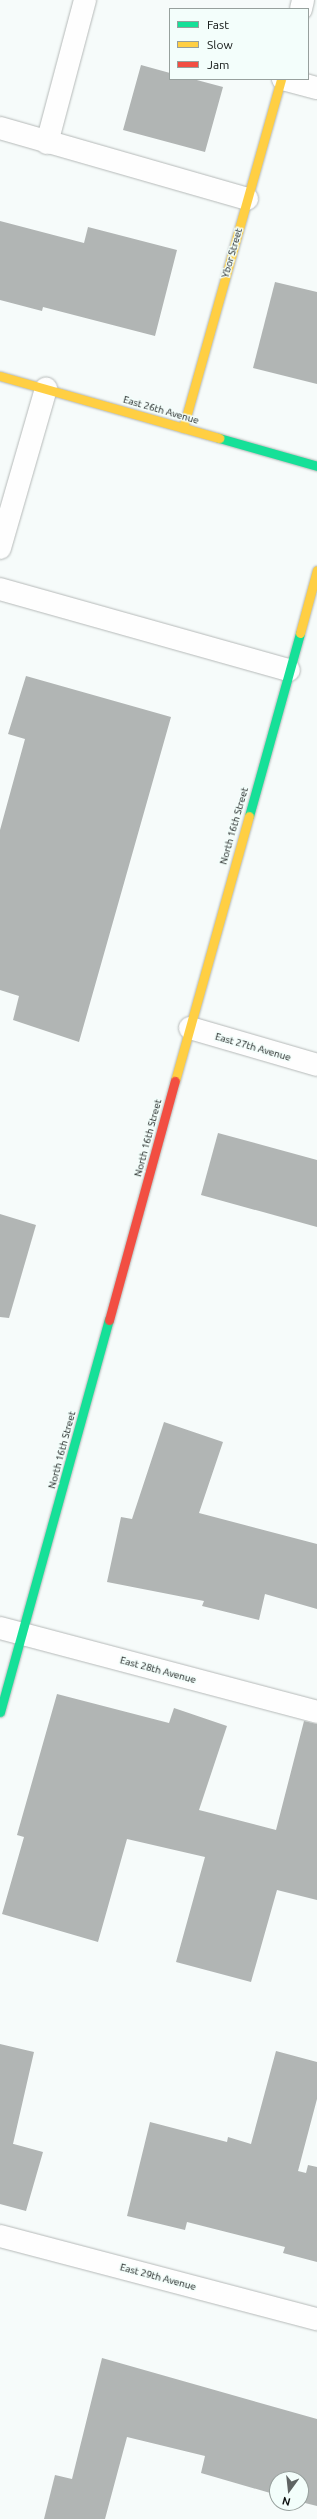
<!DOCTYPE html>
<html>
<head>
<meta charset="utf-8">
<style>
  body { margin:0 }
  #map { position:relative; width:317px; height:2519px; overflow:hidden; background:#f6fbfa; font-family:Ubuntu,sans-serif }
  div>[style] { position:absolute }
  [style*='--x'] { left:calc(var(--x)*1px); top:calc(var(--y)*1px); width:calc(var(--w)*1px); rotate:calc(var(--a)*1deg) }
  .building>* { inset:0; background:#b1b5b4 }
  .roads { filter:drop-shadow(0 0 1px #b5b9b8) drop-shadow(0 0 1px #b5b9b8) }
  .lane>* { height:22px; margin:-11px; padding:0 11px; transform-origin:11px; border-radius:11px; background:#fefefe }
  .street>* { height:22px; margin:-11px; padding:0 11px; transform-origin:11px; border-radius:11px; background:#fefefe }
  .fast>* { height:9px; margin:-4.5px; padding:0 4.5px; transform-origin:4.5px; border-radius:4.5px; background:#16e098 }
  .slow>* { height:9px; margin:-4.5px; padding:0 4.5px; transform-origin:4.5px; border-radius:4.5px; background:#ffcf43 }
  .jam>* { height:9px; margin:-4.5px; padding:0 4.5px; transform-origin:4.5px; border-radius:4.5px; background:#f24e42 }
  span { translate:-50% -50%; white-space:nowrap; text-align:center; line-height:1.15; -webkit-text-stroke:3px #f3fefb; paint-order:stroke }
  .street-label { font-size:10px; color:#0e1211 }
  .legend { position:absolute; left:169px; top:8px; width:140px; height:72px; box-sizing:border-box; background:#f3fefb; border:1px solid #97a09d; margin:0; padding:5px 7px; list-style:none; font-size:12px; color:#0e1211 }
  .legend li { display:flex; align-items:center; gap:8px; height:20px }
  .legend b { width:20px; border:1px solid #97a09d }
  .north { position:absolute; left:269px; top:2471px; width:40px; height:40px; box-sizing:border-box; background:#f3fefb; border:1px solid #97a09d; border-radius:50%; rotate:195deg; font-size:11px; font-weight:700; line-height:16px; text-align:center; color:#0e1211 }
  .north::after { content:''; display:block; margin:auto; width:14px; height:18px; background:#5f6463; clip-path:polygon(50% 0,100% 100%,50% 72%,0 100%) }
</style>
</head>
<body>
<div id="map">
  <div class="building">
    <div style="clip-path:polygon(141px 65px,170px 73px,170px 79px,193px 79px,223px 87px,205px 152px,123px 130px)"></div>
    <div style="clip-path:polygon(0 221px,84px 243px,88px 227px,177px 250px,155px 336px,43px 307px,42px 311px,0 300px)"></div>
    <div style="clip-path:polygon(275px 282px,317px 292px,317px 384px,253px 368px)"></div>
    <div style="clip-path:polygon(26px 676px,171px 717px,79px 1042px,13px 1020px,19px 996px,0 990px,0 830px,25px 739px,8px 734px)"></div>
    <div style="clip-path:polygon(218px 1133px,317px 1160px,317px 1227px,201px 1195px)"></div>
    <div style="clip-path:polygon(0 1214px,36px 1225px,9px 1318px,0 1317px)"></div>
    <div style="clip-path:polygon(164px 1422px,223px 1442px,199px 1513px,317px 1544px,317px 1609px,265px 1594px,259px 1620px,202px 1606px,204px 1601px,107px 1582px,121px 1517px,132px 1519px)"></div>
    <div style="clip-path:polygon(57px 1694px,169px 1723px,174px 1708px,227px 1726px,199px 1810px,276px 1830px,304px 1721px,317px 1724px,317px 1900px,277px 1890px,251px 1982px,176px 1962px,205px 1857px,127px 1839px,98px 1942px,2px 1914px,24px 1837px,17px 1835px)"></div>
    <div style="clip-path:polygon(0 2044px,34px 2052px,13px 2144px,10px 2143px,43px 2152px,26px 2211px,0 2204px)"></div>
    <div style="clip-path:polygon(276px 2051px,317px 2062px,317px 2099px,298px 2171px,306px 2173px,308px 2165px,317px 2167px,317px 2262px,283px 2253px,285px 2247px,187px 2222px,185px 2230px,127px 2216px,150px 2122px,227px 2142px,228px 2137px,251px 2144px)"></div>
    <div style="clip-path:polygon(102px 2358px,317px 2419px,317px 2506px,301px 2502px,301px 2479px,277px 2479px,277px 2495px,201px 2473px,205px 2456px,127px 2437px,105px 2519px,44px 2519px,55px 2475px,72px 2479px)"></div>
  </div>
  <div class="roads">
    <div class="lane">
      <div style="--x:283;--y:79;--w:35;--a:15"></div>
      <div style="--x:0;--y:128;--w:257;--a:16"></div>
      <div style="--x:47;--y:143;--w:148;--a:-75.1"></div>
      <div style="--x:0;--y:548;--w:166;--a:-73.9"></div>
      <div style="--x:0;--y:589;--w:300;--a:15.7"></div>
    </div>
    <div class="street">
      <div style="--x:301;--y:9;--w:9;--a:-77"></div>
      <div style="--x:190;--y:1028;--w:132;--a:16.2"></div>
      <div style="--x:0;--y:1628;--w:328;--a:14.8"></div>
      <div style="--x:0;--y:2236;--w:328;--a:14.7"></div>
    </div>
    <div class="fast">
      <div style="--x:219;--y:438;--w:102;--a:15.9"></div>
      <div style="--x:249;--y:816;--w:190;--a:-74.4"></div>
      <div style="--x:0;--y:1712;--w:407;--a:-74.5"></div>
    </div>
    <div class="slow">
      <div style="--x:0;--y:376;--w:228;--a:15.8"></div>
      <div style="--x:183;--y:428;--w:362;--a:-74.3"></div>
      <div style="--x:300;--y:633;--w:65;--a:-74.9"></div>
      <div style="--x:175;--y:1081;--w:275;--a:-74.4"></div>
    </div>
    <div class="jam">
      <div style="--x:109;--y:1320;--w:248;--a:-74.6"></div>
    </div>
  </div>
  <div class="street-label">
    <span style="left:232px;top:253px;rotate:-74deg">Ybor Street</span>
    <span style="left:161px;top:410px;rotate:16deg">East 26th Avenue</span>
    <span style="left:234px;top:826px;rotate:-74deg">North 16th Street</span>
    <span style="left:253px;top:1047px;rotate:16deg">East 27th Avenue</span>
    <span style="left:148px;top:1138px;rotate:-75deg">North 16th Street</span>
    <span style="left:62px;top:1450px;rotate:-75deg">North 16th Street</span>
    <span style="left:158px;top:1670px;rotate:15deg">East 28th Avenue</span>
    <span style="left:158px;top:2277px;rotate:15deg">East 29th Avenue</span>
  </div>
  <ul class="legend">
  <li><b style="height:5px;background:#16e098"></b>Fast</li>
  <li><b style="height:5px;background:#ffcf43"></b>Slow</li>
  <li><b style="height:5px;background:#f24e42"></b>Jam</li>
  </ul>
  <div class="north">N</div>
</div>
</body>
</html>
